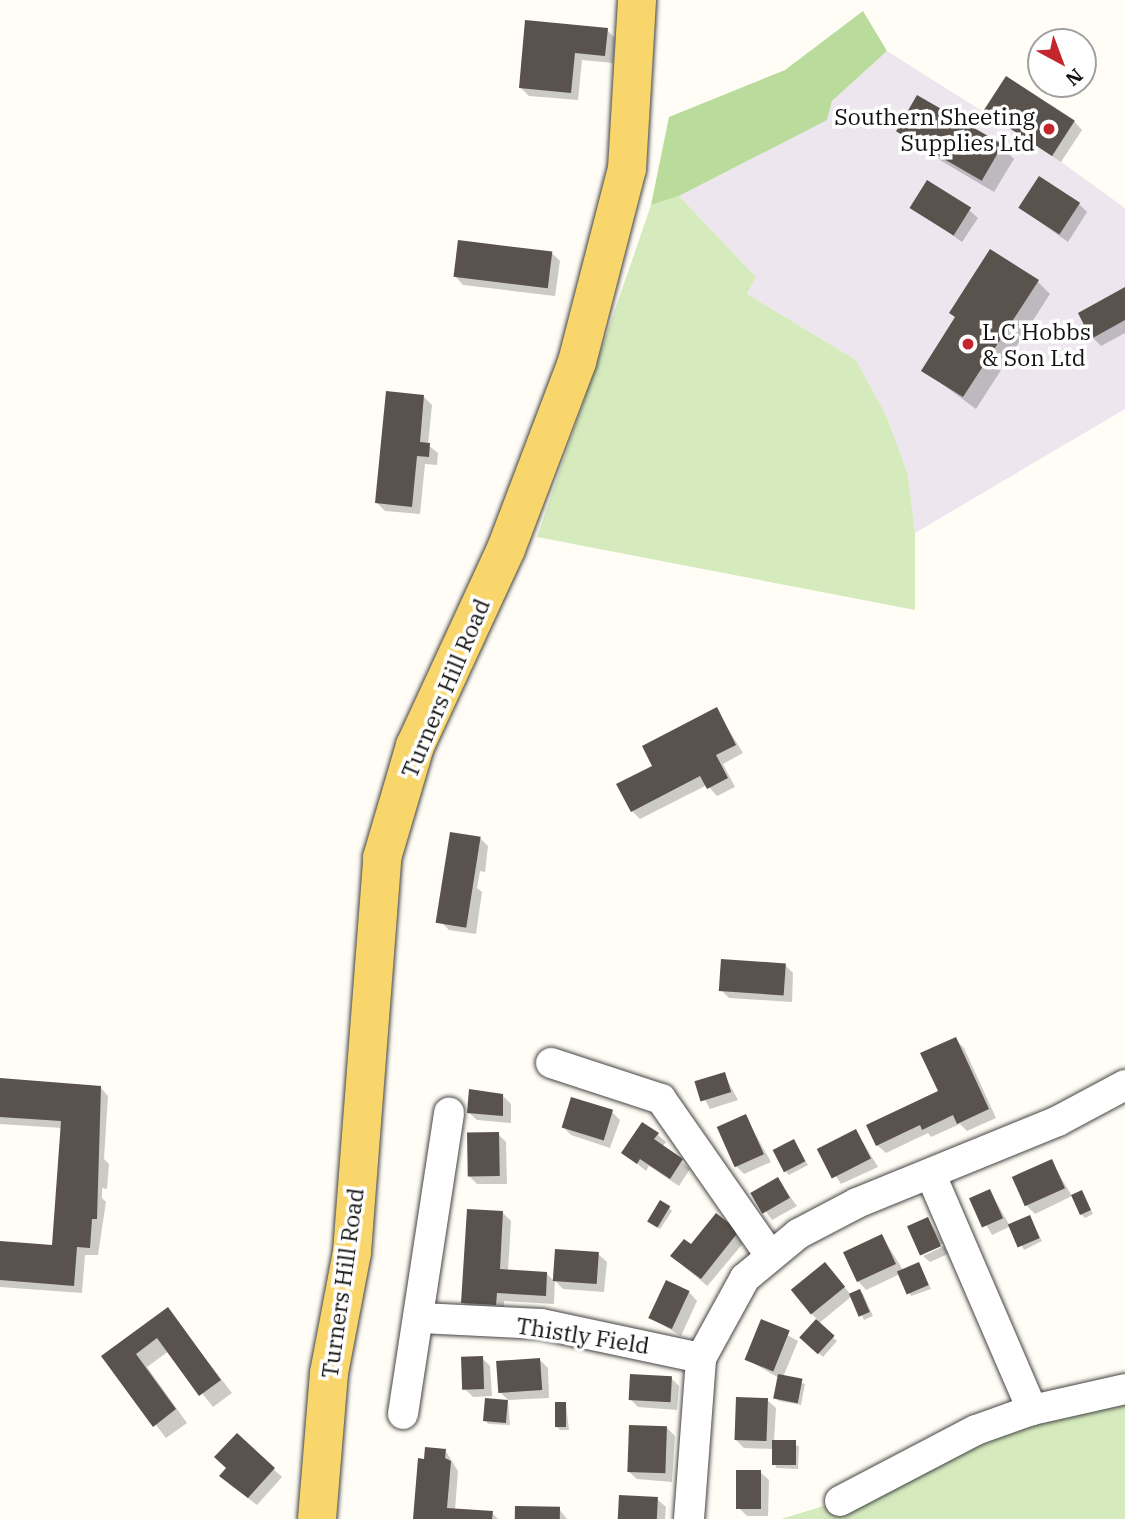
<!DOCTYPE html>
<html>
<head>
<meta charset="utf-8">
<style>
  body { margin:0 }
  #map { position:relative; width:1125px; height:1519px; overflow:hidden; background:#fffdf5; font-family:"IBM Plex Serif",serif }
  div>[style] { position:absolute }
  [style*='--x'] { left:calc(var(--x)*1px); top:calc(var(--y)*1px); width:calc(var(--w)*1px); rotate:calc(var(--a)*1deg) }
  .industrial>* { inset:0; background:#eee6ef }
  .green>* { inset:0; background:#d5ebbd }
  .forest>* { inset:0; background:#b9dc9c }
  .shadow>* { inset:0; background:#0003; transform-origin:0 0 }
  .building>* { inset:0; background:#5a524d; transform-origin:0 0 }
  .roads { filter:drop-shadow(0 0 2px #444) drop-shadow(0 0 2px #444) }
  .minor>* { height:30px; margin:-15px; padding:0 15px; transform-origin:15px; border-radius:15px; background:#fff }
  .major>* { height:38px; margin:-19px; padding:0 19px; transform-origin:19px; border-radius:19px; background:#f9d66b }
  .dots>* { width:19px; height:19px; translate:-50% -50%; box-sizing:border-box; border:4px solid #fff; border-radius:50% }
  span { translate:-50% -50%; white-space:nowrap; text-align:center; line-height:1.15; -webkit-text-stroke:7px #fff; paint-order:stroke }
  .poi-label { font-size:23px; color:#111 }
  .right { translate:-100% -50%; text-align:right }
  .left { translate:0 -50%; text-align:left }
  .street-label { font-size:23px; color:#111 }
  .north { position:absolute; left:1027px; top:28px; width:70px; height:70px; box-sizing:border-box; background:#fff; border:2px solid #a0a0a0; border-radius:50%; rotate:139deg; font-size:19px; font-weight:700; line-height:28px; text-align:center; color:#111 }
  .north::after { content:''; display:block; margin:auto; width:24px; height:32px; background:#c4262e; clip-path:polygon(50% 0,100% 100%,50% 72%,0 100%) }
</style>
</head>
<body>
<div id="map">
  <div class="industrial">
    <div style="clip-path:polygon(887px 51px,1023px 137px,1047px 102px,1075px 120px,1053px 156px,1125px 208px,1125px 409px,915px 533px,908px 475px,887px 417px,856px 360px,747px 294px,756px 277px,679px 196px,826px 120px,832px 101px)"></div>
  </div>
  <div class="green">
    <div style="clip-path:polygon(679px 196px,756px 277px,747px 294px,856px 360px,887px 417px,908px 475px,915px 533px,915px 610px,537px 537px,651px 205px)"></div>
    <div style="clip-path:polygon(1125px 1389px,1125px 1519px,781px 1519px,840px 1501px)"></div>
  </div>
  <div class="forest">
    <div style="clip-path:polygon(863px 11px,887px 51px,832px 101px,827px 120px,679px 196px,651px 205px,669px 117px,785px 70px)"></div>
  </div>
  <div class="shadow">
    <div style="clip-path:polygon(607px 30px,615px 38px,613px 63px,582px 60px,578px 100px,529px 96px,520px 87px)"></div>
    <div style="clip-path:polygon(986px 111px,1074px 121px,1082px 130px,1061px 162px)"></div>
    <div style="clip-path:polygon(898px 131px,1001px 146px,1014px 159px,994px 192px,911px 143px)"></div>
    <div style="clip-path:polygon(1079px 204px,1087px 212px,1068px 242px,1020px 208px)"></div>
    <div style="clip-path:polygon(912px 207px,969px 210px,978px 218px,962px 242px)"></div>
    <div style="clip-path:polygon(552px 253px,560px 261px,555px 296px,463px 285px,455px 276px)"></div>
    <div style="clip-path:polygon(1037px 281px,1050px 294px,976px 409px,923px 370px,957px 319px,951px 313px)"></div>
    <div style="clip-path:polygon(1125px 289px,1125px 333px,1101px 346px,1093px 338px)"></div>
    <div style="clip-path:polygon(424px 397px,432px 405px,428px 445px,438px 453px,437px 465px,425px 464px,420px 514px,385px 511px,377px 503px)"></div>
    <div style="clip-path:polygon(716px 709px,743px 753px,723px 764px,735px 787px,717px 796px,707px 785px,640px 819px,632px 811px,654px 767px)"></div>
    <div style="clip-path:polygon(480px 838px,488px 846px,485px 872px,480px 871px,477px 888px,482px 892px,476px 934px,449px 930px,441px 922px)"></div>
    <div style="clip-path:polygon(785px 965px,793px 973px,792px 1002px,729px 998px,721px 990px)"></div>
    <div style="clip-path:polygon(955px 1039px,964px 1048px,996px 1118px,967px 1131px,960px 1124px,931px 1137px,928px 1133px,886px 1153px,877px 1145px,940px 1092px)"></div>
    <div style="clip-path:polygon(724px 1074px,738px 1100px,710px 1109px,696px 1083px)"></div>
    <div style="clip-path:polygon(0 1080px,100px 1087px,108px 1096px,104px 1159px,109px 1164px,107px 1189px,102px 1188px,102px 1198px,106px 1202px,98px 1255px,85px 1255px,82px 1293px,0 1287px,0 1243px,53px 1247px,62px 1128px,0 1124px)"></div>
    <div style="clip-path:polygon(503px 1096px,511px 1104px,511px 1123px,477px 1120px,468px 1112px)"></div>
    <div style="clip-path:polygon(612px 1112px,620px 1120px,610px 1148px,571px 1135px,563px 1127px)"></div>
    <div style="clip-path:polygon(745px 1116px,771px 1162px,744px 1174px,736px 1166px)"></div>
    <div style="clip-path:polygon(856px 1131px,878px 1167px,841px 1184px,819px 1150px)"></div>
    <div style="clip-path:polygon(498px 1134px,506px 1142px,507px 1184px,477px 1184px,469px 1176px)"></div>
    <div style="clip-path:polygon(657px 1134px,666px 1142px,662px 1147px,690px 1169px,679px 1186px,649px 1166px,646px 1171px,623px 1152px)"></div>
    <div style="clip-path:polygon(794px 1142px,808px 1165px,789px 1175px,786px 1172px)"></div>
    <div style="clip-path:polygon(1051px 1161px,1072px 1196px,1035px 1214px,1027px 1206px)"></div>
    <div style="clip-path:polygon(778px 1180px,797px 1206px,772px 1220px,753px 1194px)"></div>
    <div style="clip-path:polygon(990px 1191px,1010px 1226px,1029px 1217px,1042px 1241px,1024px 1250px,1011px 1226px,992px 1235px,971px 1199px)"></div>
    <div style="clip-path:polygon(1082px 1192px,1093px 1214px,1085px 1218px,1081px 1214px)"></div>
    <div style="clip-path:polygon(668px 1207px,672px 1211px,660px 1229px,652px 1224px)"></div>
    <div style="clip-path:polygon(503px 1213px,511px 1221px,508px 1271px,547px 1274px,554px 1281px,557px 1251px,598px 1254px,607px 1262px,604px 1292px,563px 1289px,555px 1281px,554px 1304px,504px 1301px,504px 1313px,471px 1311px,463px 1302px)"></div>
    <div style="left:716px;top:1215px;width:39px;height:60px;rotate:40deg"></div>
    <div style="clip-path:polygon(928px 1219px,943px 1243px,922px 1255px,921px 1254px)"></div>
    <div style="clip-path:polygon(882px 1236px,903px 1270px,919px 1264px,931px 1289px,911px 1296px,900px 1274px,866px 1290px,858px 1281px)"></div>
    <div style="clip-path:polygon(944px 1246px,948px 1254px,930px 1262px,923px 1256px)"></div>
    <div style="clip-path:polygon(833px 1273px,851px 1295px,859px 1291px,863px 1294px,873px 1316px,864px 1320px,852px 1296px,818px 1324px,837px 1341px,823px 1357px,802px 1338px,818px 1320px,812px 1314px)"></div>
    <div style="clip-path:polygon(689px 1292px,697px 1301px,681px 1336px,651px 1318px)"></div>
    <div style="clip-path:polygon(168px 1310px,232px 1393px,213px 1407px,169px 1351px,147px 1367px,187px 1423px,166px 1438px,103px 1356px)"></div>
    <div style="clip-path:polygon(762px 1321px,798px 1341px,783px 1377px,805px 1384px,801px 1405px,779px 1401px,775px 1397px,779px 1378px,746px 1359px)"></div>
    <div style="clip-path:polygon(482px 1358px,490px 1366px,492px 1396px,473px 1397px,465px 1389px)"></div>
    <div style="clip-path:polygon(539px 1359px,548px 1368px,549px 1398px,508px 1400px,500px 1392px)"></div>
    <div style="clip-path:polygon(671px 1378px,679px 1386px,677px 1410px,638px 1407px,630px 1399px)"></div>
    <div style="clip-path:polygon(767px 1400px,776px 1408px,774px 1441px,799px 1446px,798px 1469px,776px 1468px,773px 1449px,744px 1448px,736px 1440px)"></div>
    <div style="clip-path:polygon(508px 1401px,510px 1425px,489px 1424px,485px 1421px)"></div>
    <div style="clip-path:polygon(566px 1404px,569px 1430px,560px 1430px,557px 1427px)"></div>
    <div style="clip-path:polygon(667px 1428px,675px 1436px,672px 1482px,637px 1479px,628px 1471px)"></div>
    <div style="clip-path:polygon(237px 1435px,282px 1477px,257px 1505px,229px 1484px,228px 1468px)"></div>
    <div style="clip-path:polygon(445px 1450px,458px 1471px,455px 1510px,492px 1513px,498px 1519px,414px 1519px,426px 1461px)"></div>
    <div style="clip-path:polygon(760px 1472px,769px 1480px,768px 1516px,747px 1516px,739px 1508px)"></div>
    <div style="clip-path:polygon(657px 1499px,666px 1507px,665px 1519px,619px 1519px)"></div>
    <div style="clip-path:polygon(559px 1509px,567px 1519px,516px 1519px)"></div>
  </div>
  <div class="building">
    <div style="clip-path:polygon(525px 20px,608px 28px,605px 56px,575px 53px,571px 93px,519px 88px)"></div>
    <div style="left:1006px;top:76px;width:82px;height:42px;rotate:33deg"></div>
    <div style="left:917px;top:95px;width:99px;height:42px;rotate:30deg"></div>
    <div style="left:1039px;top:176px;width:49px;height:38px;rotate:33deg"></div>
    <div style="left:927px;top:180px;width:52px;height:33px;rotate:32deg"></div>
    <div style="left:458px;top:240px;width:95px;height:37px;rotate:7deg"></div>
    <div style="clip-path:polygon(990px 249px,1039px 280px,963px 397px,921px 371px,955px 317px,949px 313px)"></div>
    <div style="clip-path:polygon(1125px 287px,1125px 320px,1091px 339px,1078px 313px)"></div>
    <div style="clip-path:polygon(386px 391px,424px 395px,420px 442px,430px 443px,429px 457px,417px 456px,412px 507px,375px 503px)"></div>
    <div style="clip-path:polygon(717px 707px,736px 745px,716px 755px,728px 778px,707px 789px,700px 776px,631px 812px,616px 784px,652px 766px,642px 746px)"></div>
    <div style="left:450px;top:832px;width:31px;height:92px;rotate:9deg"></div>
    <div style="left:721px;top:959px;width:65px;height:32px;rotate:4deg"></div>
    <div style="clip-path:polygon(956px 1037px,989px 1109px,957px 1124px,953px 1115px,922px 1130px,920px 1125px,876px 1146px,866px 1125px,938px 1091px,920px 1053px)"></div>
    <div style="left:725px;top:1072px;width:21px;height:32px;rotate:73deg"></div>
    <div style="clip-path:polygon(0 1078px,101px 1086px,97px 1219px,92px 1219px,90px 1248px,77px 1247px,74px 1286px,0 1280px,0 1241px,52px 1245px,61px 1121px,0 1117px)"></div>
    <div style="clip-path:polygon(469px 1089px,503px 1094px,503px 1116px,467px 1113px)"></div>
    <div style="left:571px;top:1097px;width:44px;height:32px;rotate:17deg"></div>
    <div style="left:746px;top:1114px;width:44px;height:32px;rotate:66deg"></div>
    <div style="clip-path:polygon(642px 1122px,659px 1133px,654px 1139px,683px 1159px,670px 1179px,640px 1159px,637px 1164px,621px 1153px)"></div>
    <div style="left:856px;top:1129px;width:33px;height:44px;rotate:63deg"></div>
    <div style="left:499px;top:1132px;width:44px;height:32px;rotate:89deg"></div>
    <div style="left:794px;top:1139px;width:25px;height:24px;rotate:63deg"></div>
    <div style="left:1052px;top:1159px;width:32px;height:44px;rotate:66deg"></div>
    <div style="left:778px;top:1177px;width:24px;height:32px;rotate:60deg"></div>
    <div style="left:990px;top:1189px;width:32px;height:23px;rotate:66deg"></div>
    <div style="left:1082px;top:1190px;width:22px;height:12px;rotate:66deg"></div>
    <div style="left:660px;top:1200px;width:12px;height:25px;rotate:31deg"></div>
    <div style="clip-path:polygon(467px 1209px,503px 1211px,500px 1269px,547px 1272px,546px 1296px,497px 1293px,496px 1305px,461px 1303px)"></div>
    <div style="clip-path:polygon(716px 1213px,739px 1231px,701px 1279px,670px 1256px,684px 1239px,691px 1244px)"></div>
    <div style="left:1030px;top:1215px;width:25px;height:24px;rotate:67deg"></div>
    <div style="left:928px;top:1217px;width:32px;height:23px;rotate:66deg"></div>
    <div style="left:882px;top:1234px;width:33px;height:43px;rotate:65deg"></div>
    <div style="left:555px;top:1249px;width:44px;height:32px;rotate:4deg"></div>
    <div style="left:825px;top:1262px;width:32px;height:44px;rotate:51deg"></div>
    <div style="left:919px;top:1262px;width:25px;height:24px;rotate:67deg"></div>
    <div style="left:666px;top:1280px;width:26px;height:42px;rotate:25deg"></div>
    <div style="left:860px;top:1289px;width:25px;height:12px;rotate:67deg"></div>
    <div style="clip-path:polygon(168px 1307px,221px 1380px,199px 1396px,157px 1338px,136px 1354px,176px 1409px,153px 1427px,101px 1356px)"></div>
    <div style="left:761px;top:1319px;width:31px;height:44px;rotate:22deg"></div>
    <div style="left:816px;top:1319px;width:25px;height:25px;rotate:42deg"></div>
    <div style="left:483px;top:1356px;width:33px;height:22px;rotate:88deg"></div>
    <div style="left:540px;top:1358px;width:32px;height:44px;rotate:86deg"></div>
    <div style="left:630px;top:1374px;width:42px;height:26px;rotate:3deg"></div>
    <div style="left:778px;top:1374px;width:25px;height:25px;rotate:11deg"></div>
    <div style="left:736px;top:1397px;width:32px;height:43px;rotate:2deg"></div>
    <div style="left:485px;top:1398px;width:23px;height:23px;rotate:5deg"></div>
    <div style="left:555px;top:1402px;width:11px;height:25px"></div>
    <div style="left:629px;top:1425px;width:38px;height:47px;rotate:2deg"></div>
    <div style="clip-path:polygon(237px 1433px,275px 1468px,248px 1498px,219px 1476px,226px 1468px,214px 1457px)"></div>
    <div style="left:772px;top:1440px;width:24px;height:25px"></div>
    <div style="clip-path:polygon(425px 1447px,446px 1449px,445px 1458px,451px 1461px,447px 1508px,493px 1511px,492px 1519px,413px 1519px,418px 1458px,424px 1459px)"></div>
    <div style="left:736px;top:1470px;width:25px;height:39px"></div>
    <div style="left:619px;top:1495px;width:39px;height:24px;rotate:3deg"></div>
    <div style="left:515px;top:1506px;width:45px;height:13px;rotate:1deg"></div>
  </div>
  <div class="roads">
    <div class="minor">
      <div style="--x:551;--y:1063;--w:116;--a:18.1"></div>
      <div style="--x:661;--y:1099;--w:189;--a:55.1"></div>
      <div style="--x:931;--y:1175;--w:256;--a:66.7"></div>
      <div style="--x:421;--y:1318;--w:120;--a:2.9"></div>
      <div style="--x:541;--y:1324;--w:164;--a:12"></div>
      <div style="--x:403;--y:1414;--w:305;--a:-81.3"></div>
      <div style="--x:840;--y:1501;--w:153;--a:-27.6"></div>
      <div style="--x:976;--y:1430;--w:59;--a:-19.7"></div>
      <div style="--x:1032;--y:1410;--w:95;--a:-12.7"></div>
      <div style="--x:689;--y:1519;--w:161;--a:-85.7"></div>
      <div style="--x:701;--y:1358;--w:91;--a:-61.2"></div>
      <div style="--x:745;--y:1278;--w:69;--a:-39.7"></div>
      <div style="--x:798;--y:1234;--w:67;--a:-27.7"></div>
      <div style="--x:857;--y:1203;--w:217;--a:-22.2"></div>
      <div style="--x:1058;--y:1121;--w:76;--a:-28.2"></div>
    </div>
    <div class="major">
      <div style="--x:317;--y:1519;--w:146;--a:-85.3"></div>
      <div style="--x:329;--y:1373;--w:123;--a:-79.2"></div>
      <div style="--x:352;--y:1252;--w:395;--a:-85.6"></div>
      <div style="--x:382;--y:858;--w:117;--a:-73.6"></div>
      <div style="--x:415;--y:746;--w:217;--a:-65.2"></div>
      <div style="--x:506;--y:549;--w:200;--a:-69.2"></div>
      <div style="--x:577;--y:362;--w:199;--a:-75.5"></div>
      <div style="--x:627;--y:169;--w:169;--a:-86.6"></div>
    </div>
  </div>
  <div class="dots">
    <div style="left:1049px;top:129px;background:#c4262e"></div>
    <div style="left:968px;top:344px;background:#c4262e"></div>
  </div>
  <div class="poi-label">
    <span class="right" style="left:1035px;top:129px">Southern Sheeting<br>Supplies Ltd</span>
    <span class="left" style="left:982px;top:344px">L C Hobbs<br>&amp; Son Ltd</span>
  </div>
  <div class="street-label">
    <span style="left:445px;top:688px;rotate:-67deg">Turners Hill Road</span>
    <span style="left:342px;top:1283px;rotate:-82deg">Turners Hill Road</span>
    <span style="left:583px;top:1335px;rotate:9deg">Thistly Field</span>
  </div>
  <div class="north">N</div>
</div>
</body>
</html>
